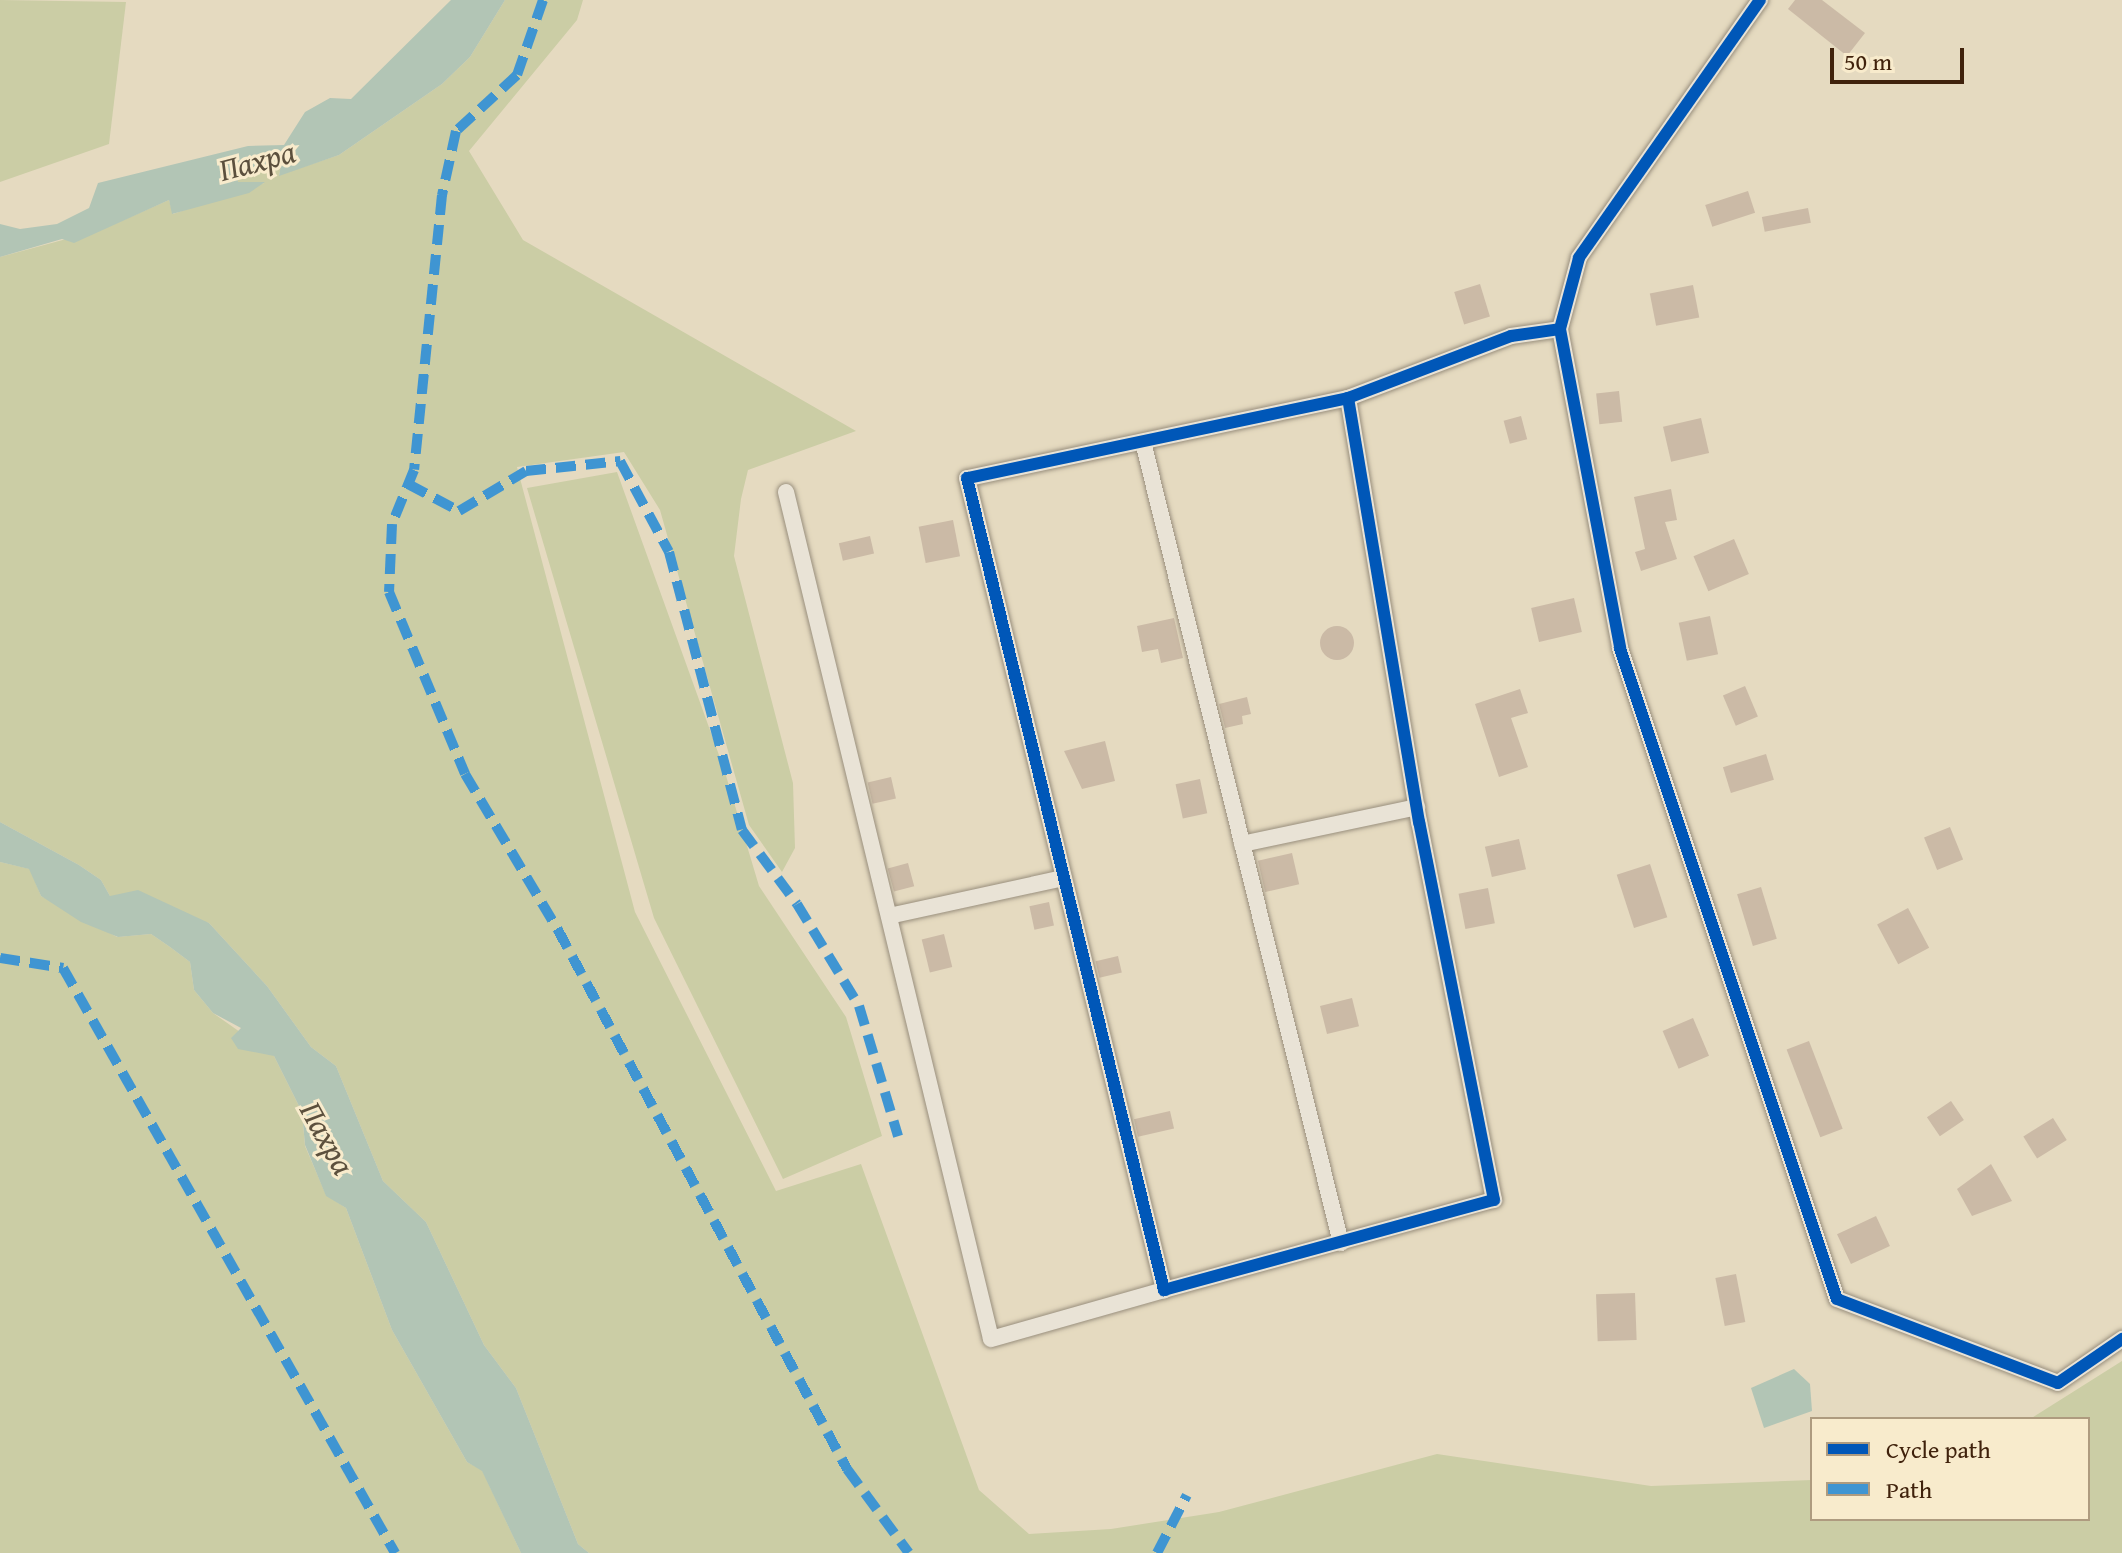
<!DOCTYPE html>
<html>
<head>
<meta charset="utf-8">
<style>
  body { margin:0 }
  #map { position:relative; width:2122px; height:1553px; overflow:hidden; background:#e5dac0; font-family:"Gentium Book Plus",serif }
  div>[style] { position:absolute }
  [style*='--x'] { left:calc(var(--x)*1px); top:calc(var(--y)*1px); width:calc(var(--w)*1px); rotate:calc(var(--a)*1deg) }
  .green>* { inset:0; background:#cbcda5 }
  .water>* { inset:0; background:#b2c5b5 }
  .building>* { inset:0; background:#cbbaa6; transform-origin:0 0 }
  .round { border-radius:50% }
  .roads { filter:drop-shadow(0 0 2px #998f7d) drop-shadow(0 0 2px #998f7d) }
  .street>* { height:16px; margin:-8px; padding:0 8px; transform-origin:8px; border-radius:8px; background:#e9e3d6 }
  .quiet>* { height:10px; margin-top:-5px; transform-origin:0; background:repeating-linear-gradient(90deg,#3f95d2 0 20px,transparent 0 30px) }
  .cycleway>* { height:12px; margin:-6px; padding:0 6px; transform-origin:6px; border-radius:6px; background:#0057b8 }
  span { translate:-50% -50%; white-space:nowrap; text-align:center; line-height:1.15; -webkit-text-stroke:6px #f8ebcc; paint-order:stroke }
  .water-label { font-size:32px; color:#5c503d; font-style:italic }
  .legend { position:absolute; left:1810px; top:1417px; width:280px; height:104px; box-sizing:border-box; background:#f8ebcc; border:2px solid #ae9b7f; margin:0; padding:10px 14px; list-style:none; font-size:24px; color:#40220c }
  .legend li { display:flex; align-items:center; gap:16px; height:40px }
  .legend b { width:40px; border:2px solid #ae9b7f }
  .scale { position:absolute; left:1830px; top:48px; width:134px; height:36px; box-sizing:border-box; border:4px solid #40220c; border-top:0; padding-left:10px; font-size:24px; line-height:28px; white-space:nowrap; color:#40220c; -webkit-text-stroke:6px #f8ebcc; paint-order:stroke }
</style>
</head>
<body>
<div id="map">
  <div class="green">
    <div style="clip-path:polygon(0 0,126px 2px,109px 144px,0 182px)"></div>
    <div style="clip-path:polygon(505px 0,583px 0,577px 20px,469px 151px,523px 240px,856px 431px,748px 470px,741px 499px,734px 556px,793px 783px,795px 848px,782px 872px,749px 825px,660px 510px,624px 452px,517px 467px,635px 912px,776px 1191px,861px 1164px,979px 1490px,1029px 1534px,1111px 1529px,1219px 1512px,1437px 1454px,1651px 1486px,1812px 1480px,1812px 1519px,2088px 1519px,2088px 1419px,2030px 1419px,2122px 1361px,2122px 1553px,589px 1553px,578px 1544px,516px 1388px,484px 1345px,426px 1222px,383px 1181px,336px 1066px,311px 1047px,267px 986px,209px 923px,110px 896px,101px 880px,79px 865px,0 822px,0 257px,103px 229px,169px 200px,173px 214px,264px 183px,238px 182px,236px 173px,282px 165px,279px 175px,339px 155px,442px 84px,470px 57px)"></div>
    <div style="clip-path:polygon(617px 472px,724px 769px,759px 886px,846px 1017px,882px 1136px,783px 1179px,654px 918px,527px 488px)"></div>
    <div style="clip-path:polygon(0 862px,30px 869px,41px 896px,117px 937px,151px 934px,170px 947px,190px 962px,194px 990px,213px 1013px,274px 1056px,302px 1112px,305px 1146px,326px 1195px,346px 1208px,392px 1330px,467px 1462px,482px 1470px,521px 1553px,0 1553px)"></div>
  </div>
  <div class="water">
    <div style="clip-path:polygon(451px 0,505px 0,470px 57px,442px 84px,339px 155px,279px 176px,281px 165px,237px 173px,238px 182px,265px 182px,249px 193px,172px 214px,169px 200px,74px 243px,62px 239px,0 257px,0 224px,20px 229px,57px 224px,89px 208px,98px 183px,248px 146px,284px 145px,305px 112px,330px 98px,351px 99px)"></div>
    <div style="clip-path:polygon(0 822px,79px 865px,101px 880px,110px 896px,138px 890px,209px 923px,267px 986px,311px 1047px,336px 1066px,383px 1181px,426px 1222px,484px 1345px,516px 1388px,578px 1544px,589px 1553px,521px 1553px,482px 1471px,467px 1462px,392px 1330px,346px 1208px,326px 1196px,305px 1145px,302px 1112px,274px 1056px,238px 1049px,231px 1038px,241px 1028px,213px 1013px,194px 990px,190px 962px,170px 947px,151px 934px,118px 937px,81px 922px,41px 896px,29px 869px,0 862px)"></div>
    <div style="clip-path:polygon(1794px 1369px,1810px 1384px,1812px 1411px,1764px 1428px,1751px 1388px)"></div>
  </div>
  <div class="building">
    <div style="clip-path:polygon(1795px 0,1822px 0,1865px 33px,1847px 56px,1788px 9px)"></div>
    <div style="left:1748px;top:191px;width:23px;height:45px;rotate:72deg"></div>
    <div style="left:1808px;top:208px;width:15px;height:47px;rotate:79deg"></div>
    <div style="left:1480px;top:284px;width:34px;height:27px;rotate:73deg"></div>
    <div style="left:1693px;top:285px;width:33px;height:44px;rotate:79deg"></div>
    <div style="left:1619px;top:391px;width:31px;height:23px;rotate:84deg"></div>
    <div style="left:1521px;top:416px;width:24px;height:18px;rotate:75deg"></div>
    <div style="left:1701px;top:418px;width:36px;height:39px;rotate:77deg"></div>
    <div style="clip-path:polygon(1671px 489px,1677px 520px,1665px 522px,1677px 559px,1641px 571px,1635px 552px,1645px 549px,1634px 497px)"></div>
    <div style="left:953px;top:520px;width:37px;height:35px;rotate:79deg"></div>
    <div style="left:870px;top:536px;width:18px;height:32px;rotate:77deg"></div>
    <div style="left:1734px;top:539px;width:38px;height:44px;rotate:67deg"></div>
    <div style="left:1574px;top:598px;width:35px;height:44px;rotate:77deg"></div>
    <div style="left:1710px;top:616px;width:39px;height:32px;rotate:78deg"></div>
    <div style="clip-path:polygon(1174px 618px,1183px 658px,1161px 663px,1158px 649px,1142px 652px,1137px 626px)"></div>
    <div class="round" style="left:1320px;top:626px;width:34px;height:34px"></div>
    <div style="left:1745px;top:686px;width:33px;height:24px;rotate:67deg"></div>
    <div style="clip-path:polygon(1520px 689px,1528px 713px,1511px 718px,1528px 767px,1499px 777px,1475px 704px)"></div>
    <div style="clip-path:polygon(1247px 697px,1251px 714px,1242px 716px,1243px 724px,1225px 728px,1219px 704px)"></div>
    <div style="clip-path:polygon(1105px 741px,1115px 781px,1082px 789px,1064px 751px)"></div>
    <div style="left:1766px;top:754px;width:27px;height:45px;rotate:73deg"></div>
    <div style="left:891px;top:777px;width:22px;height:24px;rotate:77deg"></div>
    <div style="left:1200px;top:779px;width:35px;height:25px;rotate:78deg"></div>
    <div style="left:1950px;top:827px;width:35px;height:28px;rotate:68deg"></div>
    <div style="left:1519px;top:839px;width:31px;height:35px;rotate:77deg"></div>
    <div style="left:1292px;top:853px;width:32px;height:35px;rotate:77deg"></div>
    <div style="left:908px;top:863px;width:24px;height:21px;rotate:75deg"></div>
    <div style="left:1650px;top:864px;width:56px;height:35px;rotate:72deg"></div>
    <div style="left:1761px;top:887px;width:54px;height:25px;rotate:73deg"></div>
    <div style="left:1488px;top:888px;width:36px;height:30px;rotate:79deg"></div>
    <div style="left:1049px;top:902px;width:24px;height:20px;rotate:78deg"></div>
    <div style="left:1908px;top:908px;width:45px;height:35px;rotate:62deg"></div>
    <div style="left:944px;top:934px;width:34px;height:23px;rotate:76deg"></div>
    <div style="left:1118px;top:956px;width:17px;height:23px;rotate:77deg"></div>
    <div style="left:1352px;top:998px;width:29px;height:33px;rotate:76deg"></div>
    <div style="left:1693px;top:1018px;width:41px;height:33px;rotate:67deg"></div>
    <div style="left:1809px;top:1041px;width:94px;height:24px;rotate:69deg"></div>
    <div style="left:1951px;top:1101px;width:23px;height:29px;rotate:56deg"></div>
    <div style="left:1170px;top:1111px;width:18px;height:37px;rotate:77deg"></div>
    <div style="left:2053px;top:1118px;width:26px;height:35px;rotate:58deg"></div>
    <div style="clip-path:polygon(1991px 1164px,2012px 1201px,1972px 1216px,1957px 1189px)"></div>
    <div style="left:1876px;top:1216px;width:33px;height:43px;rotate:65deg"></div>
    <div style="left:1736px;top:1274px;width:49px;height:21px;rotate:79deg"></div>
    <div style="left:1635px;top:1293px;width:47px;height:39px;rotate:88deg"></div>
  </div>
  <div class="roads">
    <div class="street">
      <div style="--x:1760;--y:0;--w:315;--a:125.1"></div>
      <div style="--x:1579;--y:258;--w:73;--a:105"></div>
      <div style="--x:1560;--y:329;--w:325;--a:79.3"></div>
      <div style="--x:1620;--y:648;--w:686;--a:71.57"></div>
      <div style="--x:1837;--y:1299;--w:236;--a:20.8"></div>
      <div style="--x:2058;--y:1383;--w:78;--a:-34.5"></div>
      <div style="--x:1348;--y:398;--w:389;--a:168.1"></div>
      <div style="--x:967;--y:478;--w:836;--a:76.36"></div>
      <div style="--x:1164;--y:1290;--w:342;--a:-15.3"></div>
      <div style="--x:1494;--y:1200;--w:385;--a:-101.2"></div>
      <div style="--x:1419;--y:822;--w:430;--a:-99.5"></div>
      <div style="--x:1348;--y:398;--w:174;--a:-20.8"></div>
      <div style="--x:1511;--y:336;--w:49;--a:-8.1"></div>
      <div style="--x:1144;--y:446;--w:821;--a:76.12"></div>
      <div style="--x:786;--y:492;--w:871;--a:76.39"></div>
      <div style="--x:991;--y:1339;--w:180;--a:-15.8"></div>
      <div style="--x:1242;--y:844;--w:179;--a:-11.9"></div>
      <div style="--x:889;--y:916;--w:179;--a:-12.3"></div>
    </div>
  </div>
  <div class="quiet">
    <div style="--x:543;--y:0;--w:79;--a:109.1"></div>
    <div style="--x:517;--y:75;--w:83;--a:137.4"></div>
    <div style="--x:456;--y:131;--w:66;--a:102.3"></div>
    <div style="--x:442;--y:195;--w:276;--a:95.8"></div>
    <div style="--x:414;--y:470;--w:58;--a:112.2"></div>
    <div style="--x:392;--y:524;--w:68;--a:92.5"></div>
    <div style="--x:389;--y:592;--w:197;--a:67.3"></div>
    <div style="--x:465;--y:774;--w:182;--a:59.2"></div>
    <div style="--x:558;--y:930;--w:612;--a:61.8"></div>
    <div style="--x:847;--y:1469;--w:104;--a:53.6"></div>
    <div style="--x:408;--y:484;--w:58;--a:27.9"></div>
    <div style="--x:459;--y:511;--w:78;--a:-30.8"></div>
    <div style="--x:526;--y:471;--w:95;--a:-6.1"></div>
    <div style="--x:620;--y:461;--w:103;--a:61.7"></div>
    <div style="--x:669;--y:552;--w:287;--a:75.3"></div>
    <div style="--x:742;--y:830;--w:92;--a:53.4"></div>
    <div style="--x:797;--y:904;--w:119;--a:58.7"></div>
    <div style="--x:859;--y:1006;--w:136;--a:73.3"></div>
    <div style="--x:0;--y:958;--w:64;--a:9"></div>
    <div style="--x:63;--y:968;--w:673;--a:60.42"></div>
    <div style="--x:1157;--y:1553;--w:65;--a:-62.7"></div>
  </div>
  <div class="cycleway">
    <div style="--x:1760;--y:0;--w:315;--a:125.1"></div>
    <div style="--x:1579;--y:258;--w:73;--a:105"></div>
    <div style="--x:1560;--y:329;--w:325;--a:79.3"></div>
    <div style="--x:1620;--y:648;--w:686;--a:71.57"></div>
    <div style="--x:1837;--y:1299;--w:236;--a:20.8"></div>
    <div style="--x:2058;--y:1383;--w:78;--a:-34.5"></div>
    <div style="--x:1348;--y:398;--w:389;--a:168.1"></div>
    <div style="--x:967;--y:478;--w:836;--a:76.36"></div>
    <div style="--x:1164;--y:1290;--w:342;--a:-15.3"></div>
    <div style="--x:1494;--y:1200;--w:385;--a:-101.2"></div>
    <div style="--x:1419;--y:822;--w:430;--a:-99.5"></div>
    <div style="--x:1348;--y:398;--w:174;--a:-20.8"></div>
    <div style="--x:1511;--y:336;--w:49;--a:-8.1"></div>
  </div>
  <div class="water-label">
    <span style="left:257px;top:161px;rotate:-15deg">Пахра</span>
    <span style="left:327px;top:1138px;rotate:61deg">Пахра</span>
  </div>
  <ul class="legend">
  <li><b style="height:10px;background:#0057b8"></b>Cycle path</li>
  <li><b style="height:10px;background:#3f95d2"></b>Path</li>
  </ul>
  <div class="scale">50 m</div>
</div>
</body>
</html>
